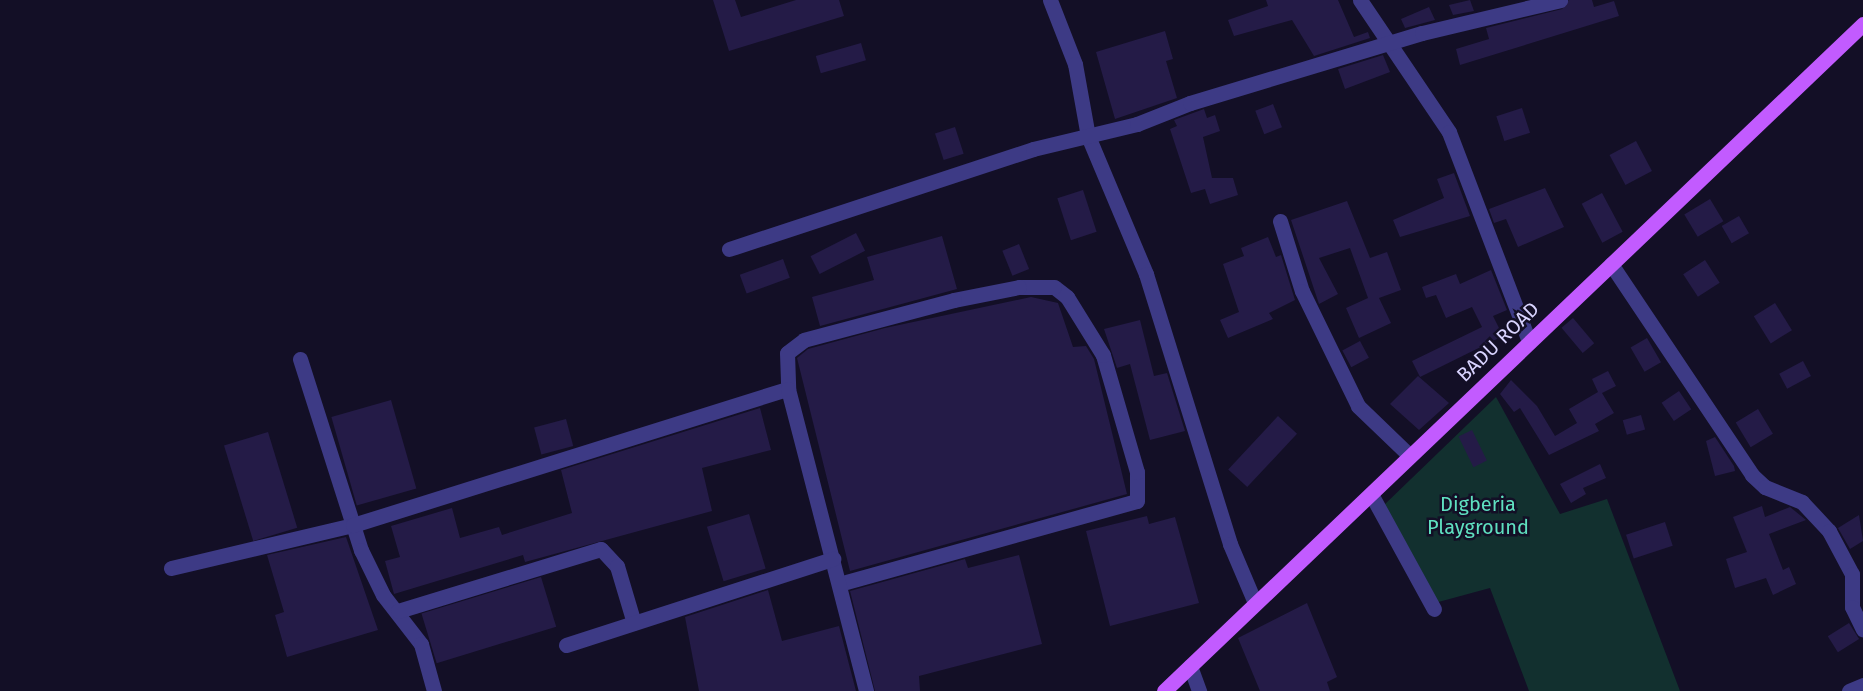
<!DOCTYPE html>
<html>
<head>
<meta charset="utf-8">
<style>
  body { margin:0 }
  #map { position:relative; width:1863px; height:691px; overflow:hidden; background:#130f26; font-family:"Fira Sans",sans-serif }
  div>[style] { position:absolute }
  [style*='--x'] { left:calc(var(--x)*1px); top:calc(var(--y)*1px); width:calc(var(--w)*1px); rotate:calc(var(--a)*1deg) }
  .green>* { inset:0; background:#12302f }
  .building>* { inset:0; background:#241b47; transform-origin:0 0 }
  .minor>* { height:15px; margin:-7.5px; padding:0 7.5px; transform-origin:7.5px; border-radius:7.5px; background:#3d3a85 }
  .major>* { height:15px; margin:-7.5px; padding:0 7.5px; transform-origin:7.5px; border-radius:7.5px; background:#c25bff }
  span { translate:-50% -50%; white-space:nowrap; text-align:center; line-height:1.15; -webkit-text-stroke:5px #130f26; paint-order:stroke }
  .street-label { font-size:20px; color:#d9d4ff }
  .park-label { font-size:20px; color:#5fe0c0 }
</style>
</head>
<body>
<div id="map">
  <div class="green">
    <div style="clip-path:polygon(1496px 397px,1560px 514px,1607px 499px,1680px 691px,1529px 691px,1490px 588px,1431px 604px,1383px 506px)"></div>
  </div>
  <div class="building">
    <div style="clip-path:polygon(713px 0,735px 0,741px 17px,796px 0,839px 0,844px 16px,729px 51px)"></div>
    <div style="clip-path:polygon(1266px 0,1338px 0,1354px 37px,1368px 32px,1370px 38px,1314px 56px,1292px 20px,1234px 36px,1228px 20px,1268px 6px)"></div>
    <div style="clip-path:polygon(1470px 0,1474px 11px,1453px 15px,1449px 5px)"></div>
    <div style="clip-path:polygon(1569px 0,1592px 0,1594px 7px,1614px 1px,1619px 16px,1460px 65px,1456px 49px,1489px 39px,1486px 28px,1562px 9px)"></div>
    <div style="clip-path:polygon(1429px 7px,1435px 20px,1405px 28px,1401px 19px)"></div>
    <div style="clip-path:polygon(1165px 31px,1173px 59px,1166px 61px,1177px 98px,1115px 119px,1096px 52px)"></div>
    <div style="left:861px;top:43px;width:18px;height:47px;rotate:74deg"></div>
    <div style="clip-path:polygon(1383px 55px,1390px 72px,1345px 89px,1338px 69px)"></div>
    <div style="left:1273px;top:104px;width:25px;height:19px;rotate:69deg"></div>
    <div style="left:1522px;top:108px;width:26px;height:27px;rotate:72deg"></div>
    <div style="clip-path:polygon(1204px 109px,1207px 118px,1215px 115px,1220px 131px,1203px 137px,1212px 178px,1233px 178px,1238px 195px,1210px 204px,1205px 189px,1191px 193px,1170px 129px,1177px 126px,1174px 120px)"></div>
    <div style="left:955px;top:127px;width:28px;height:21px;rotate:72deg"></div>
    <div style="left:1636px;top:141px;width:34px;height:30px;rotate:62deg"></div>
    <div style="clip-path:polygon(1454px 173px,1470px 216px,1400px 237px,1393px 220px,1444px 198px,1437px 179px)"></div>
    <div style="clip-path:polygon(1545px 188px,1564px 227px,1518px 247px,1506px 219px,1494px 223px,1489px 209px)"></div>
    <div style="left:1083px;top:190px;width:44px;height:27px;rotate:72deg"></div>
    <div style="left:1602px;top:193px;width:44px;height:23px;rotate:62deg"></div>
    <div style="left:1710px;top:199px;width:26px;height:30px;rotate:59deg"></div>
    <div style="clip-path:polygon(1347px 201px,1370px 258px,1387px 252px,1401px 290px,1379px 298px,1391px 323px,1359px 338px,1346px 308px,1368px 298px,1350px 248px,1319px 258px,1338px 294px,1319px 304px,1291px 220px)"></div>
    <div style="left:1739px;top:216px;width:20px;height:20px;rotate:60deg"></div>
    <div style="left:856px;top:233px;width:20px;height:51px;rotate:63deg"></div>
    <div style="clip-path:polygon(942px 236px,957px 289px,820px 326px,812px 297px,874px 280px,867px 257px)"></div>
    <div style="clip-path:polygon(1268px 237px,1276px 257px,1281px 255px,1295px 300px,1269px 313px,1273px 319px,1228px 338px,1220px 320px,1239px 312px,1223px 264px,1244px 256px,1241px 248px)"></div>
    <div style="left:1019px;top:244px;width:27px;height:18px;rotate:68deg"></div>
    <div style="left:783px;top:259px;width:20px;height:46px;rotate:70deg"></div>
    <div style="left:1705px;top:260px;width:27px;height:26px;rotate:57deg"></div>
    <div style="clip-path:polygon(1491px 270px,1507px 310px,1493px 316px,1503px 336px,1420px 377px,1412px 361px,1482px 327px,1472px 307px,1446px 318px,1436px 295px,1426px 298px,1422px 287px,1456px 274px,1460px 284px)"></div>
    <div style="clip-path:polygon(1031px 297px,1058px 303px,1073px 347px,1086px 346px,1094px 359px,1127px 494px,850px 571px,797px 358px,808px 349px,885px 328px)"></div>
    <div style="left:1775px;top:303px;width:32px;height:25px;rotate:58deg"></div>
    <div style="left:1573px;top:318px;width:33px;height:15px;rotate:50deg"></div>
    <div style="clip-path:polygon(1140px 320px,1154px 376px,1167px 373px,1185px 431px,1150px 440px,1130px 364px,1117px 368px,1104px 329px)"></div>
    <div style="left:1647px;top:338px;width:28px;height:19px;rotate:60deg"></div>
    <div style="left:1360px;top:341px;width:19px;height:20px;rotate:62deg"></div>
    <div style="left:1803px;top:361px;width:17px;height:27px;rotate:62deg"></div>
    <div style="clip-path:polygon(1608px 371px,1616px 386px,1602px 393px,1614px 413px,1595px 424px,1599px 431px,1549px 455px,1520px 408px,1514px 412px,1500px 394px,1511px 380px,1537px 406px,1555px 436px,1577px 423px,1569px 409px,1598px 392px,1592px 379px)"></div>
    <div style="clip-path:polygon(1418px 376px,1449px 403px,1419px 430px,1390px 404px)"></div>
    <div style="left:1679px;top:391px;width:22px;height:21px;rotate:56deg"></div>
    <div style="left:391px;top:400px;width:92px;height:62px;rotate:74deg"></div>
    <div style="clip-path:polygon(760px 408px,771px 450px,702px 468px,712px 511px,525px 562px,523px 555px,394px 594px,385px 561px,400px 557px,391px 526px,452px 508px,460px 538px,499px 527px,502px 535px,572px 513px,561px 470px)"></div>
    <div style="left:1758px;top:409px;width:29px;height:26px;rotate:59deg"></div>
    <div style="left:1641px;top:415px;width:15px;height:19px;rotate:74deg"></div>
    <div style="left:1278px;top:416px;width:26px;height:73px;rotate:43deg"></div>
    <div style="left:566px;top:419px;width:28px;height:33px;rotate:75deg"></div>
    <div style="left:1472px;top:430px;width:34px;height:15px;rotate:64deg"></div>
    <div style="left:268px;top:432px;width:100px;height:46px;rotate:73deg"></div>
    <div style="clip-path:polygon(1715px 437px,1734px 466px,1735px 471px,1715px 476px,1706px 441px)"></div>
    <div style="clip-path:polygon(1600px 464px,1606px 478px,1583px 488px,1586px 494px,1571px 503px,1560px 484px)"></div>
    <div style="clip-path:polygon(1762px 506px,1765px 517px,1790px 507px,1806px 520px,1769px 534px,1783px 570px,1789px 567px,1796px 584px,1773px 595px,1766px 578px,1735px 588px,1726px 559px,1747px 552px,1733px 517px)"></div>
    <div style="left:749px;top:514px;width:57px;height:44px;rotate:73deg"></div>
    <div style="clip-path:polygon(1859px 515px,1863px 541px,1850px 549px,1838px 528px)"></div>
    <div style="clip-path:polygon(1147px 516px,1149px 524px,1175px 517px,1199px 603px,1110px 626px,1086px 531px)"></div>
    <div style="left:1665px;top:522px;width:25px;height:41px;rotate:72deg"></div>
    <div style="clip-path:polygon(346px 537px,378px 630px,287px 657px,275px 615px,284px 612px,267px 555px)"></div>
    <div style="clip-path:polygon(1019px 555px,1042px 644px,919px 676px,920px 691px,875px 691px,850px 591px,965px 559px,968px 568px)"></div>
    <div style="left:541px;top:577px;width:52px;height:125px;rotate:73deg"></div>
    <div style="clip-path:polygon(768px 590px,782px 641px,839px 626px,856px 691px,699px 691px,685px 617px)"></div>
    <div style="clip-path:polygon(1307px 603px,1337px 677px,1327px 682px,1330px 691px,1260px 691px,1238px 638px)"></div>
    <div style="left:1849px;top:623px;width:19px;height:25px;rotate:58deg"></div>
  </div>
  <div class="minor">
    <div style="--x:1050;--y:0;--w:69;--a:68.7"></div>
    <div style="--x:1075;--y:64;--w:73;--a:79.8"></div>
    <div style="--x:1088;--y:136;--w:150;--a:67.2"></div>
    <div style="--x:1146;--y:274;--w:283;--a:72.7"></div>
    <div style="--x:1230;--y:544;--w:64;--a:67"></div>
    <div style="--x:1360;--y:0;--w:159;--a:56"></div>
    <div style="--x:1449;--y:132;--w:225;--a:69.1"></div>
    <div style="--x:1280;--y:221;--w:73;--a:72.6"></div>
    <div style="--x:1302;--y:291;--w:128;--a:64"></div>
    <div style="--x:1358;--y:406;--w:72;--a:43.9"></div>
    <div style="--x:729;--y:249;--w:320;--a:-18.2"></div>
    <div style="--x:1033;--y:149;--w:107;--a:-13.5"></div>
    <div style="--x:1137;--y:124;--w:57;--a:-21.6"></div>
    <div style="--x:1190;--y:103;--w:242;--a:-16.8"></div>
    <div style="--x:1422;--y:33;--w:142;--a:-13.4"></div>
    <div style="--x:1611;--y:264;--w:254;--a:56.2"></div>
    <div style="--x:1752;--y:475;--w:18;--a:43"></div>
    <div style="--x:1765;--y:487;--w:40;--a:22"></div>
    <div style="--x:1802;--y:502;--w:40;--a:47"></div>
    <div style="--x:1829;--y:531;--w:49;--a:61.9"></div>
    <div style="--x:1852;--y:574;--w:33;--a:90"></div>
    <div style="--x:1852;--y:607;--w:25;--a:64"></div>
    <div style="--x:300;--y:359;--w:201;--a:72.3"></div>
    <div style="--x:361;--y:550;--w:50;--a:63.9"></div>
    <div style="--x:383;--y:595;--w:62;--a:52.2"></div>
    <div style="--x:421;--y:644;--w:49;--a:74.5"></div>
    <div style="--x:1371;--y:494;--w:131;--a:61.3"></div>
    <div style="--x:171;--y:568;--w:187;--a:-13.3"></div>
    <div style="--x:353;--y:525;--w:456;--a:-17.4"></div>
    <div style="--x:839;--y:584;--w:309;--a:-15.6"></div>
    <div style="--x:1137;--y:501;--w:29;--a:-90"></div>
    <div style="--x:1137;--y:472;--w:122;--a:-106.2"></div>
    <div style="--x:1103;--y:355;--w:68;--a:-121.8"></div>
    <div style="--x:1067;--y:297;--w:16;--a:-142"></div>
    <div style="--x:1054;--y:287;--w:35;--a:180"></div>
    <div style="--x:1019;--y:287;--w:66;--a:168.7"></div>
    <div style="--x:954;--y:300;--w:155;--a:165.1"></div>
    <div style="--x:804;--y:340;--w:21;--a:143"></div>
    <div style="--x:787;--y:353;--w:36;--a:88"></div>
    <div style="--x:788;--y:389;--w:312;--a:75.5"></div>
    <div style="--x:398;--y:611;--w:212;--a:-17"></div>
    <div style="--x:601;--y:549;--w:23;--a:47"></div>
    <div style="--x:617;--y:566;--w:59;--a:73.4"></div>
    <div style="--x:566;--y:645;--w:281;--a:-17.9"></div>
    <div style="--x:1190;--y:666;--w:27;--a:70"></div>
    <div style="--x:1849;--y:691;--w:15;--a:-23"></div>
  </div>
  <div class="major">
    <div style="--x:1164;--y:691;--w:966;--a:-43.66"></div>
  </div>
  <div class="street-label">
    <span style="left:1498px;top:342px;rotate:-44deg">BADU ROAD</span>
  </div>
  <div class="park-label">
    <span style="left:1478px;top:516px">Digberia<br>Playground</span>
  </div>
</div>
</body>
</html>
